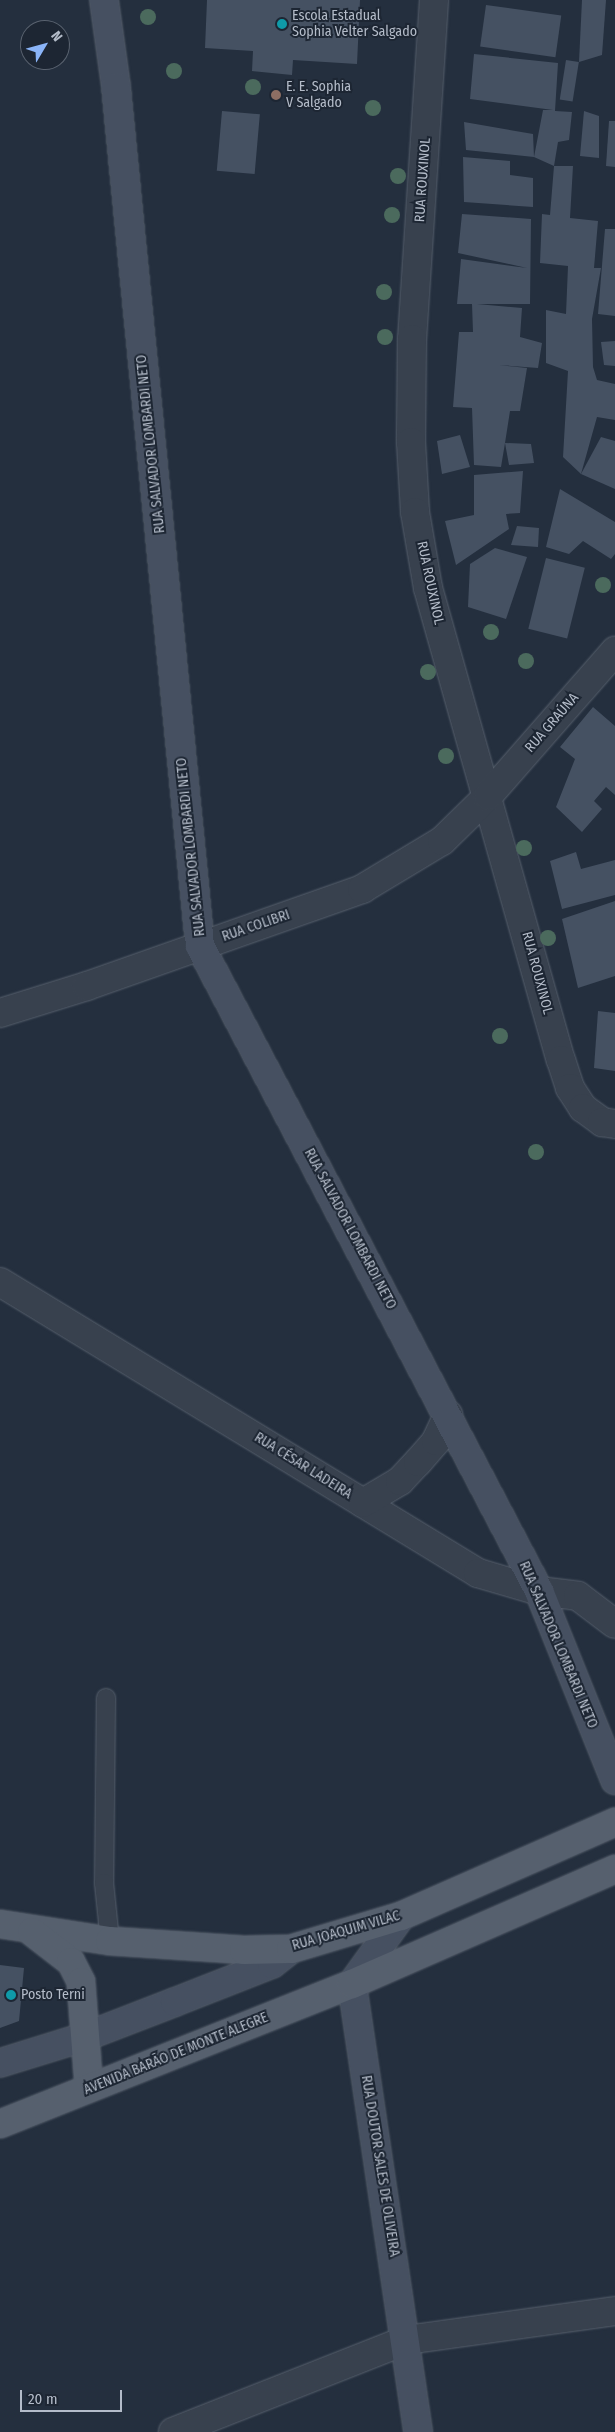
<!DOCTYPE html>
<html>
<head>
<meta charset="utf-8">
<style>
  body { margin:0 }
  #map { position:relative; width:615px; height:2432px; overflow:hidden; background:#242f3e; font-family:"Fira Sans Condensed",sans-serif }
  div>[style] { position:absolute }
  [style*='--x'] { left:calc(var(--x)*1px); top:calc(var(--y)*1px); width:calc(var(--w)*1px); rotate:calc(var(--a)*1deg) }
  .building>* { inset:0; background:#455162; transform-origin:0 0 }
  .roads { filter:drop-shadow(0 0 1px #565f6c) drop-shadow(0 0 1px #565f6c) }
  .lane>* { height:18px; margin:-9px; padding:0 9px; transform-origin:9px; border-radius:9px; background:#38414e }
  .street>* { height:28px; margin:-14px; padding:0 14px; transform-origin:14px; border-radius:14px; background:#38414e }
  .secondary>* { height:28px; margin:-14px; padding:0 14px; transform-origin:14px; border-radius:14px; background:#465061 }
  .primary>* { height:28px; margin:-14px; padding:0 14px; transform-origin:14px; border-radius:14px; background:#56606e }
  .trees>* { width:16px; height:16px; margin:-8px; border-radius:50%; background:#4b6a5d }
  .dots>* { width:14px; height:14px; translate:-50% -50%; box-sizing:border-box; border:2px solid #1d2633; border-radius:50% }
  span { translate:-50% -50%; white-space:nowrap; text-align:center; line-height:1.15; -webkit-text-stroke:4px #1d2633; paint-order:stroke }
  .poi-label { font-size:14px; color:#b4bcc9 }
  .left { translate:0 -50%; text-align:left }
  .street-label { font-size:14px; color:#b4bcc9 }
  .north { position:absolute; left:20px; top:20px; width:50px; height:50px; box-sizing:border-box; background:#1d2633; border:1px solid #59626f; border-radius:50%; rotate:53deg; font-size:14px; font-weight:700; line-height:20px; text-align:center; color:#b4bcc9 }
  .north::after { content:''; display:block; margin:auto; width:18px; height:22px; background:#8ab4f8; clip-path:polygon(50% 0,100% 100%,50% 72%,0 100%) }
  .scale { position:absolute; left:20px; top:2390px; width:102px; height:22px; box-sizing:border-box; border:2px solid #b4bcc9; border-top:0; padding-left:6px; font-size:15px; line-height:18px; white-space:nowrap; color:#b4bcc9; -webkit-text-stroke:4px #1d2633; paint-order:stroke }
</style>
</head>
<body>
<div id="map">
  <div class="building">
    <div style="clip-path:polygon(207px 0,360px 0,357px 64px,293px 60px,292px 75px,252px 71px,253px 51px,205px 48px)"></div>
    <div style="clip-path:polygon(582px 0,606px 0,602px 55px,579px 62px)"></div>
    <div style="left:486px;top:5px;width:76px;height:42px;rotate:8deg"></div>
    <div style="clip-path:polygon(474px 54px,558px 63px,555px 111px,572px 112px,569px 140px,558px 142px,554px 166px,573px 166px,570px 218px,598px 221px,594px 268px,601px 268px,592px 319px,593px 367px,597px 380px,615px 384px,615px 420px,597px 417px,581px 474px,563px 457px,568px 371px,546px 363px,546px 310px,566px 314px,568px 266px,540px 263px,542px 214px,550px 215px,554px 166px,534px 157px,466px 150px,464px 122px,533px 134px,534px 157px,543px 110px,553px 110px,470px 99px)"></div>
    <div style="left:566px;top:60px;width:13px;height:40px;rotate:9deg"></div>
    <div style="left:222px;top:111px;width:38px;height:60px;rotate:5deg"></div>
    <div style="clip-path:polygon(584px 111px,599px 116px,599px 158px,580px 156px)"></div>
    <div style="clip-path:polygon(609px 121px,615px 121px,615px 167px,606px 166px)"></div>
    <div style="clip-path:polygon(463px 157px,510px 161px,510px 175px,533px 178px,533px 207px,464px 202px)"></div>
    <div style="clip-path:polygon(462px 214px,531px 219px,530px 304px,477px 304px,522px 308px,520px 337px,542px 343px,538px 368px,499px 365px,527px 368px,520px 411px,510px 411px,505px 443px,531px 444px,534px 463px,509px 465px,505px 443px,501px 467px,474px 465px,472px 408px,453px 407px,459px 332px,473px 332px,472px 304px,457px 304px,461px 259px,527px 268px,458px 253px)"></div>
    <div style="clip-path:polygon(605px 229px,615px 229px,615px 316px,598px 314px)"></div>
    <div style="clip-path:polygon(615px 341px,615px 366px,604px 365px,601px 342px)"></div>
    <div style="clip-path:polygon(460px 435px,470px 467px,442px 474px,437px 441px)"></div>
    <div style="clip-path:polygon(601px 437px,615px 441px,615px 489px,581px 474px)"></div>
    <div style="clip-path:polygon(523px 471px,520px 513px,506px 514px,509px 529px,456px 565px,445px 521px,474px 515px,474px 475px)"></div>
    <div style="clip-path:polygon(560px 489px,615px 522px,615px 554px,611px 559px,583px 541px,569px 554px,546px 547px)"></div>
    <div style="clip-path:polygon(517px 526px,539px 528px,538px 547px,511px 545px)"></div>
    <div style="clip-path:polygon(495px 548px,527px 557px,506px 619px,468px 607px,470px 564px)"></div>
    <div style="left:546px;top:558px;width:40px;height:73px;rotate:14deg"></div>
    <div style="clip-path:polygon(593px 707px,615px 726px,615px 795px,606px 787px,594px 801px,602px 809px,582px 832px,556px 807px,575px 759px,560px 747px)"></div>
    <div style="clip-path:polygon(576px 852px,581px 869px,615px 860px,615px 895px,562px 909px,550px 861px)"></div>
    <div style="clip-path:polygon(615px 901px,615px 976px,578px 988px,562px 919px)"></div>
    <div style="clip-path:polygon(598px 1011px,615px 1013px,615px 1071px,594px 1068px)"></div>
    <div style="clip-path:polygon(0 1965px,24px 1968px,19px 2021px,0 2028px)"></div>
  </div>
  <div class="roads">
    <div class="lane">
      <div style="--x:106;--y:1698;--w:185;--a:90.6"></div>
      <div style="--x:104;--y:1883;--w:58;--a:84.1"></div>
    </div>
    <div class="street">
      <div style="--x:434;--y:0;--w:340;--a:93.7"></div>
      <div style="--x:412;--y:339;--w:103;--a:90.6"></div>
      <div style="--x:411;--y:442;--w:70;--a:86.7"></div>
      <div style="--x:415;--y:512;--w:77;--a:80.3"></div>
      <div style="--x:428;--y:588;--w:490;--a:74.3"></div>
      <div style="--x:561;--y:1060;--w:29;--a:72"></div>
      <div style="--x:570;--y:1088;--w:24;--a:57"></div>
      <div style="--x:583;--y:1108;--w:24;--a:36"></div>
      <div style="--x:602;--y:1122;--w:13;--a:9"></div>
      <div style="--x:0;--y:1013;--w:91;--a:-17.2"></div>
      <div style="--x:87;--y:986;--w:292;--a:-19.4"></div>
      <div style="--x:362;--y:889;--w:93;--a:-31"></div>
      <div style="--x:442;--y:841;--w:64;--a:-44.4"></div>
      <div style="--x:488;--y:796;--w:193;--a:-48.8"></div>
      <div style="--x:0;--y:1282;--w:560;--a:31.33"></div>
      <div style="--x:478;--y:1573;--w:64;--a:16.4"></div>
      <div style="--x:539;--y:1591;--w:39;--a:7"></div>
      <div style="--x:578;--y:1596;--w:46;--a:37.1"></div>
      <div style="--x:363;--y:1503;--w:43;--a:-30.7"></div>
      <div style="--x:400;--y:1481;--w:26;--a:-47"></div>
      <div style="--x:418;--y:1462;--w:28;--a:-49"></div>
      <div style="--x:436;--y:1441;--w:29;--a:-65"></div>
      <div style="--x:173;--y:2432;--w:251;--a:-21.5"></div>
      <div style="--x:407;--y:2340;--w:210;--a:-7.9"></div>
    </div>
    <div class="secondary">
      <div style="--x:104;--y:0;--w:88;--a:82.1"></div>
      <div style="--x:116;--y:87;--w:863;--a:84.41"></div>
      <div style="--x:200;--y:946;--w:729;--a:62.27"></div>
      <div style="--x:539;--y:1591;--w:204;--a:68.1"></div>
      <div style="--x:401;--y:1916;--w:84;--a:125.8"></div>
      <div style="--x:352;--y:1984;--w:453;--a:81.6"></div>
      <div style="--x:0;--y:2063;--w:91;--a:-17.2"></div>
      <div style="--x:87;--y:2036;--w:94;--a:-21.1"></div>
      <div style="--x:175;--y:2002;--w:104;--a:-21.4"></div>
      <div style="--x:272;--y:1964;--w:24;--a:-38"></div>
    </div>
    <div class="primary">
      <div style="--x:0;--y:1924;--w:111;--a:8.8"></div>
      <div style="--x:110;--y:1941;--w:134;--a:3.8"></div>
      <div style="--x:244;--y:1950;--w:47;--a:-1.2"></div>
      <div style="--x:291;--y:1949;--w:115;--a:-16.7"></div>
      <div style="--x:401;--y:1916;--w:234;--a:-23.7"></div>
      <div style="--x:32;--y:1932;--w:49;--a:37.6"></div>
      <div style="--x:71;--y:1962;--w:22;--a:63"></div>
      <div style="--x:81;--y:1982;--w:106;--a:85.7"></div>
      <div style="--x:0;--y:2124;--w:379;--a:-21.7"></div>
      <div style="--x:352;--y:1984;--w:287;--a:-23.6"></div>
    </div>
  </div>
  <div class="trees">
    <div style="left:148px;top:17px"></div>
    <div style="left:174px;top:71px"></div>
    <div style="left:253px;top:87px"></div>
    <div style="left:373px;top:108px"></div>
    <div style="left:398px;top:176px"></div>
    <div style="left:392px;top:215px"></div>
    <div style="left:384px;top:292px"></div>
    <div style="left:385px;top:337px"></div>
    <div style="left:603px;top:585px"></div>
    <div style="left:491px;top:632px"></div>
    <div style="left:526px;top:661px"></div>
    <div style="left:428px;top:672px"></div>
    <div style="left:446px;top:756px"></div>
    <div style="left:524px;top:848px"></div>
    <div style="left:548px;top:938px"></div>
    <div style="left:500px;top:1036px"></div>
    <div style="left:536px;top:1152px"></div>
  </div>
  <div class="dots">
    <div style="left:282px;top:24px;background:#0f9aa8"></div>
    <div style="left:276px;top:95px;background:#8d6e63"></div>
    <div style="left:11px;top:1995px;background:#0f9aa8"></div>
  </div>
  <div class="poi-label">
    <span class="left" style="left:292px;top:24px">Escola Estadual<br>Sophia Velter Salgado</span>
    <span class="left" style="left:286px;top:95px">E. E. Sophia<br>V Salgado</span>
    <span class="left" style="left:21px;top:1995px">Posto Terni</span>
  </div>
  <div class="street-label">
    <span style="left:423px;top:180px;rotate:-86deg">RUA ROUXINOL</span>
    <span style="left:151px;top:444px;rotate:-96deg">RUA SALVADOR LOMBARDI NETO</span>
    <span style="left:430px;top:583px;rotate:78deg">RUA ROUXINOL</span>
    <span style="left:552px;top:723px;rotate:-49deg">RUA GRAÚNA</span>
    <span style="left:191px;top:847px;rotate:-96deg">RUA SALVADOR LOMBARDI NETO</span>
    <span style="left:256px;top:926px;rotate:-19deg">RUA COLIBRI</span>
    <span style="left:537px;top:973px;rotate:75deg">RUA ROUXINOL</span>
    <span style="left:350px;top:1229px;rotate:62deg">RUA SALVADOR LOMBARDI NETO</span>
    <span style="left:303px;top:1466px;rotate:32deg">RUA CÉSAR LADEIRA</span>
    <span style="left:558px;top:1645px;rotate:67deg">RUA SALVADOR LOMBARDI NETO</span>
    <span style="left:346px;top:1931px;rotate:-16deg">RUA JOAQUIM VILAC</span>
    <span style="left:176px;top:2054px;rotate:-22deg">AVENIDA BARÃO DE MONTE ALEGRE</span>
    <span style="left:380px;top:2166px;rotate:81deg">RUA DOUTOR SALES DE OLIVEIRA</span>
  </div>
  <div class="north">N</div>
  <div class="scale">20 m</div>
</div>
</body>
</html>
